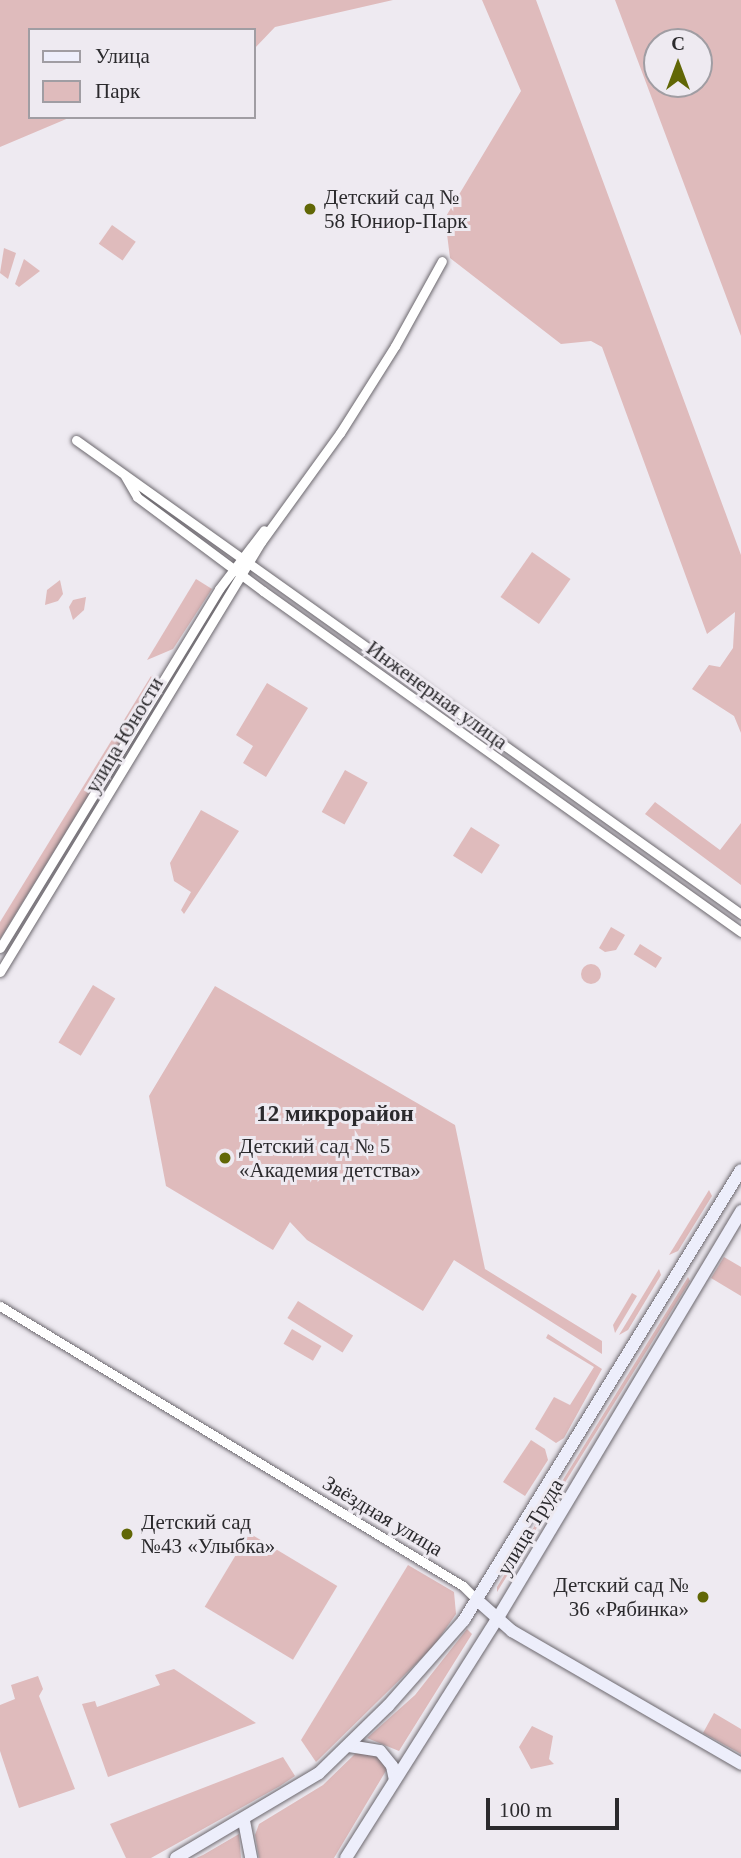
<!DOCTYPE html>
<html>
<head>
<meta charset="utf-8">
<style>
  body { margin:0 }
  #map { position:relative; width:741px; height:1858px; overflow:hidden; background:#eeeaf1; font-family:Georgia,serif }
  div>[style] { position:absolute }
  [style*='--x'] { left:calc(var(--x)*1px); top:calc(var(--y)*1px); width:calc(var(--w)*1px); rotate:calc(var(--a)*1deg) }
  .green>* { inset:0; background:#dfbbbc; transform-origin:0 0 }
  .round { border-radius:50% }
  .roads { filter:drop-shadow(0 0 2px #6c686e) drop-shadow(0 0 2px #6c686e) }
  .street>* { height:9px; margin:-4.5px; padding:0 4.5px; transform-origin:4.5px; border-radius:4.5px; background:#fff }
  .secondary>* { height:12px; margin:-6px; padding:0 6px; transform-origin:6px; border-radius:6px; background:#edeefb }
  .dots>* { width:19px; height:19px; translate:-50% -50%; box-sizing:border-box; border:4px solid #eeeaf1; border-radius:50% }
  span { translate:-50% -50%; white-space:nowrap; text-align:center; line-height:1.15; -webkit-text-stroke:6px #eeeaf1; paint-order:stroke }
  .poi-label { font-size:21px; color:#2b2a2d }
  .left { translate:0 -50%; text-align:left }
  .right { translate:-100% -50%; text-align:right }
  .street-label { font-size:21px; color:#2b2a2d }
  .neighbourhood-label { font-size:23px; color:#2b2a2d; font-weight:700 }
  .legend { position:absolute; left:28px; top:28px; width:228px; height:91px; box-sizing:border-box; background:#eeeaf1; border:2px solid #a09da3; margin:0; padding:9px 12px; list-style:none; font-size:21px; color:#2b2a2d }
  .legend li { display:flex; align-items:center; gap:14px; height:35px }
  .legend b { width:35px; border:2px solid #a09da3 }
  .north { position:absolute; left:643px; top:28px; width:70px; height:70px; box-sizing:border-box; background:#eeeaf1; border:2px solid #a09da3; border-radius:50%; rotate:0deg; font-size:19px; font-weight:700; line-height:28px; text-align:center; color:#2b2a2d }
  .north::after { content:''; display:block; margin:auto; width:24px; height:32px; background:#616706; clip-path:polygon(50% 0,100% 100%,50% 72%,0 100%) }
  .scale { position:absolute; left:486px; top:1798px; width:133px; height:32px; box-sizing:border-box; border:4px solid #2b2a2d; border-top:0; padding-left:9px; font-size:21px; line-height:24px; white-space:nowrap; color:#2b2a2d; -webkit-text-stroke:5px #eeeaf1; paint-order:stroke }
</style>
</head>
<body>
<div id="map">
  <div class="green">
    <div style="clip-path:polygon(0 0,393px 0,275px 27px,254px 49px,254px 30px,30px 30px,30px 117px,71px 117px,0 147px)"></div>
    <div style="clip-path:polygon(482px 0,536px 0,741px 555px,741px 733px,734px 716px,692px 689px,709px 665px,720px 667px,733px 648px,735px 612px,707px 634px,602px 347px,591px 341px,561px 344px,450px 258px,445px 218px,521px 91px)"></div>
    <div style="clip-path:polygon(evenodd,615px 0,741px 0,741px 336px,615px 0,699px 42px,699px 84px,657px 84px,657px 42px,699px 42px)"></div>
    <div style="left:112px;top:225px;width:29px;height:23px;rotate:35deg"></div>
    <div style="clip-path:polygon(4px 248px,16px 253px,8px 279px,0 273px)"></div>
    <div style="clip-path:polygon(24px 259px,40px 271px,19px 287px,15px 284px)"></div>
    <div style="left:532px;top:552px;width:47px;height:55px;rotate:35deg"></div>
    <div style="clip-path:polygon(196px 579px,212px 589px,173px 649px,147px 660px)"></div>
    <div style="clip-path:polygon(60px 580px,63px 594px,58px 601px,45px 605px,47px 590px)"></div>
    <div style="clip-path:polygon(86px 597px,84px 610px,73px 620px,69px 607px,73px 600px)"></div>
    <div style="clip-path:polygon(156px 675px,158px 682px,0 939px,0 922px,151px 676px)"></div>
    <div style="clip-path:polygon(267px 683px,308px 708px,266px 777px,243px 763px,253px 746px,236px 735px)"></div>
    <div style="left:345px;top:770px;width:26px;height:48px;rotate:29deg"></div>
    <div style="clip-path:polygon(655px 802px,720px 850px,741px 823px,741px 885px,645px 814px)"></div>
    <div style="clip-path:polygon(201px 810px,239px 831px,184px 914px,181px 910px,191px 892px,174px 881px,170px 863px)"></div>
    <div style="left:471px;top:827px;width:34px;height:34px;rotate:32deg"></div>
    <div style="clip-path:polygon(611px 927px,625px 935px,616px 950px,605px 952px,599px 948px)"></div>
    <div style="left:640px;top:944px;width:26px;height:12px;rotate:32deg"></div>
    <div class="round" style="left:581px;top:964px;width:20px;height:20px"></div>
    <div style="left:93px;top:985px;width:26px;height:67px;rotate:31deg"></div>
    <div style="clip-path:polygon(215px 986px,455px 1125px,485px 1269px,602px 1341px,602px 1354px,454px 1260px,423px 1311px,307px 1240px,290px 1222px,273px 1250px,166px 1186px,149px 1096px)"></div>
    <div style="clip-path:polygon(709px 1190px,712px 1196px,678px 1251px,669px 1255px)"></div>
    <div style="clip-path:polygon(724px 1257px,741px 1267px,741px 1296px,711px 1278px)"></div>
    <div style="clip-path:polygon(659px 1269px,661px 1275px,628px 1330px,619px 1335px)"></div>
    <div style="clip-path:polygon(688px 1277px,690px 1281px,497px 1592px,497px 1587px)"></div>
    <div style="clip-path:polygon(632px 1293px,637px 1296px,615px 1333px,613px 1325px)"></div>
    <div style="left:298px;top:1301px;width:65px;height:20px;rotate:32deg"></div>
    <div style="left:292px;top:1329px;width:34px;height:17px;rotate:30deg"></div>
    <div style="clip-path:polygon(548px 1334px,602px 1369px,564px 1438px,556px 1443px,535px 1429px,554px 1397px,570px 1405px,594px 1367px,546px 1338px)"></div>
    <div style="clip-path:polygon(531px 1440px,545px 1449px,548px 1460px,525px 1496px,503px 1482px)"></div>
    <div style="left:249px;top:1533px;width:103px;height:86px;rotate:31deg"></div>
    <div style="clip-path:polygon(408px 1565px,454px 1592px,456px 1614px,433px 1647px,316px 1762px,301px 1740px)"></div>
    <div style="clip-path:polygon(467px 1629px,472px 1634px,399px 1751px,367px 1738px,415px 1695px)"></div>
    <div style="clip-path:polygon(174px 1669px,256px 1723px,108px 1777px,82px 1704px,95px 1701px,97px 1707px,160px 1685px,155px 1675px)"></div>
    <div style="clip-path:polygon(38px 1676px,43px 1689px,39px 1696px,75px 1789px,19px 1808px,0 1751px,0 1705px,15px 1699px,11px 1685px)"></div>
    <div style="clip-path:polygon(714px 1713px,741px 1729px,741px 1754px,703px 1733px)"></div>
    <div style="clip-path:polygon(532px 1726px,553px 1736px,549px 1759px,554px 1764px,531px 1769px,519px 1747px)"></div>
    <div style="clip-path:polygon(357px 1752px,377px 1755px,387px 1769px,334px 1858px,259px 1858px,255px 1835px,259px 1824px,323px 1785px)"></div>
    <div style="clip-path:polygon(283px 1757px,295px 1776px,280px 1786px,151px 1858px,126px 1858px,110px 1824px)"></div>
    <div style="clip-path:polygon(239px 1834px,241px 1858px,196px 1858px,203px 1855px)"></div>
  </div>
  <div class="roads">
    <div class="street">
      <div style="--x:76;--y:440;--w:817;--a:35.48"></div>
      <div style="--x:125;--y:476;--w:24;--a:60"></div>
      <div style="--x:137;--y:497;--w:157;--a:36.7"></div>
      <div style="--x:263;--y:591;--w:587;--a:35.5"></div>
      <div style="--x:0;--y:948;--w:421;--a:-58.6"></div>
      <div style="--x:219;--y:589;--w:74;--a:-52.7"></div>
      <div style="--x:0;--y:972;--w:503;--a:-58.74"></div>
      <div style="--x:261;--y:542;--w:135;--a:-54.1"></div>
      <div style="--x:340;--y:433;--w:103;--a:-57.7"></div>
      <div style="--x:395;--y:346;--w:97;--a:-61.1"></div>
      <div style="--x:0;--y:1306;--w:541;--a:31.16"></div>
      <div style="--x:463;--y:1586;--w:20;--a:45"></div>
    </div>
    <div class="secondary">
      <div style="--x:477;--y:1600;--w:47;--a:41.5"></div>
      <div style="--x:512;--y:1631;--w:265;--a:30.1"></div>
      <div style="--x:349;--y:1746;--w:31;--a:9"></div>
      <div style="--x:380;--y:1751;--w:19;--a:51"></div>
      <div style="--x:392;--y:1766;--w:14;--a:78"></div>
      <div style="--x:244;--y:1821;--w:38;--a:79"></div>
      <div style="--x:176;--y:1858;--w:166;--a:-30.7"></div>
      <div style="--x:319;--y:1773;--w:96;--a:-44.2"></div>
      <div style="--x:388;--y:1706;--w:115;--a:-48.5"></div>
      <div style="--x:464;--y:1620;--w:528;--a:-58.39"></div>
      <div style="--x:346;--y:1858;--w:280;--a:-57.7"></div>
      <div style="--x:496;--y:1621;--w:478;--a:-59.1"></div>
    </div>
  </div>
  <div class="dots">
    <div style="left:310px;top:209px;background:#616706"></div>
    <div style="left:225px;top:1158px;background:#616706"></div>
    <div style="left:127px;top:1534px;background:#616706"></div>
    <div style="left:703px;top:1597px;background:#616706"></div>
  </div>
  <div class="poi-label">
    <span class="left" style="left:324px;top:209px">Детский сад №<br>58 Юниор-Парк</span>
    <span class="left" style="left:239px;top:1158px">Детский сад № 5<br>«Академия детства»</span>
    <span class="left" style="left:141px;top:1534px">Детский сад<br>№43 «Улыбка»</span>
    <span class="right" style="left:689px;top:1597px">Детский сад №<br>36 «Рябинка»</span>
  </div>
  <div class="street-label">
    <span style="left:437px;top:695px;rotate:36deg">Инженерная улица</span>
    <span style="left:124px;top:735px;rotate:-59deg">улица Юности</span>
    <span style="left:383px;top:1516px;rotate:31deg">Звёздная улица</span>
    <span style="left:530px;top:1527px;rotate:-59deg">улица Труда</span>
  </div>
  <div class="neighbourhood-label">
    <span style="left:335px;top:1114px">12 микрорайон</span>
  </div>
  <ul class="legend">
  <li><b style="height:9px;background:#edeefb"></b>Улица</li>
  <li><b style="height:19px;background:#dfbbbc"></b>Парк</li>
  </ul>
  <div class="north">С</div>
  <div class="scale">100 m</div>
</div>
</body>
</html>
